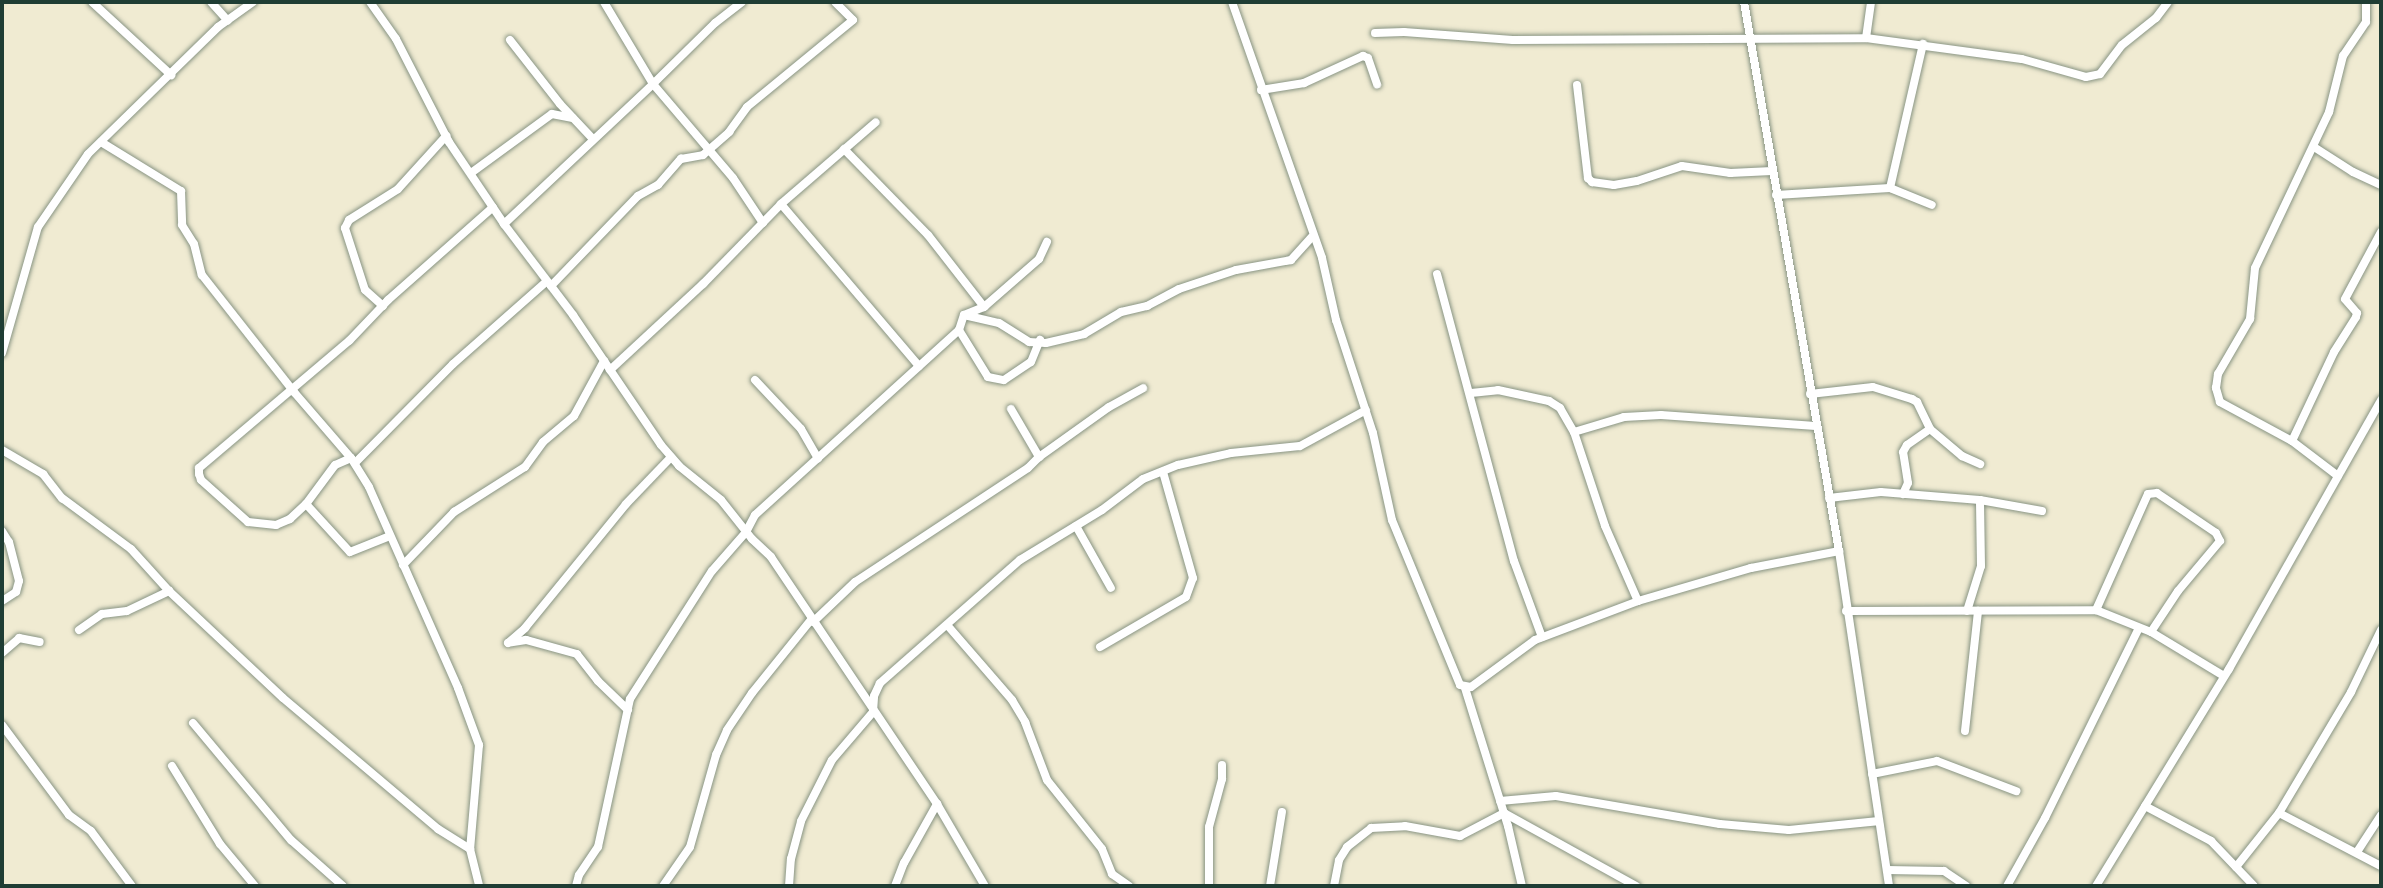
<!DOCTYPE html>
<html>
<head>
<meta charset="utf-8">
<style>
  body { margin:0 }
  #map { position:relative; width:2383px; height:888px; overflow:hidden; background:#f0ebd2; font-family:"Playpen Sans",sans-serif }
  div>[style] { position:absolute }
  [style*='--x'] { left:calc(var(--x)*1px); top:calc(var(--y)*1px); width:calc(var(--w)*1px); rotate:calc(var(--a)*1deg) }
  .roads { filter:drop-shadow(0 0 2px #889483) drop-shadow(0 0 2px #889483) }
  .street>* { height:8px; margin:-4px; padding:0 4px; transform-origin:4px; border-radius:4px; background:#fff }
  span { translate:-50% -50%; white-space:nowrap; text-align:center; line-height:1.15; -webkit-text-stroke:7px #fdfcf7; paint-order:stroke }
  .frame { position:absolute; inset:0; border:4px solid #1f3d34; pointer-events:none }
</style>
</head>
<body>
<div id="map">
  <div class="roads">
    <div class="street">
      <div style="--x:92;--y:2;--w:108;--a:42.7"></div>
      <div style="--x:211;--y:2;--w:25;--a:48"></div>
      <div style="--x:370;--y:2;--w:45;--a:54.9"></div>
      <div style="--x:396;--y:39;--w:116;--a:62.8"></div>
      <div style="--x:449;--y:142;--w:99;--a:56.1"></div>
      <div style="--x:504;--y:224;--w:114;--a:52.8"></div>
      <div style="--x:573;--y:315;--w:157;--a:55.9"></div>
      <div style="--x:661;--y:445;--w:28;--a:49"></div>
      <div style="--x:679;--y:466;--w:54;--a:39"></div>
      <div style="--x:721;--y:500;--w:50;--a:51.5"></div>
      <div style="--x:752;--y:539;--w:26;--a:43"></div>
      <div style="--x:771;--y:557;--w:298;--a:56.1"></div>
      <div style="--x:937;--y:804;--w:95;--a:59.7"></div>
      <div style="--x:742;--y:2;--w:34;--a:142"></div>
      <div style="--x:715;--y:23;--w:87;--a:135.5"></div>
      <div style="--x:653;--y:84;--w:123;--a:49.6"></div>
      <div style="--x:733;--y:178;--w:54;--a:56.3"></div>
      <div style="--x:1232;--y:2;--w:271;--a:70.6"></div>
      <div style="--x:1322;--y:258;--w:64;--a:77.3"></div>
      <div style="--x:1336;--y:320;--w:119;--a:71.9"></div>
      <div style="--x:1373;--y:433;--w:89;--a:77.7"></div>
      <div style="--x:1392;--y:520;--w:178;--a:67.6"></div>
      <div style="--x:1460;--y:685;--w:11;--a:10"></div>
      <div style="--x:1471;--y:687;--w:79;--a:-36.3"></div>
      <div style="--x:1535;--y:640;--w:110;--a:-20.7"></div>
      <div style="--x:1638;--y:601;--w:118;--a:-16.3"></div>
      <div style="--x:1751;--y:568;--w:90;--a:-10.9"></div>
      <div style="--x:1744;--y:2;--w:557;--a:80.18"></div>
      <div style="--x:1839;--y:551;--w:339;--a:81.5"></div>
      <div style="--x:1375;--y:33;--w:29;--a:-2"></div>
      <div style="--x:1404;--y:32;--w:109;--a:4.2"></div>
      <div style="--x:1513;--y:40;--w:353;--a:-0.3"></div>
      <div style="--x:1866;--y:38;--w:157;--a:7.7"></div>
      <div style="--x:2022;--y:59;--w:66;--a:15.7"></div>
      <div style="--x:2086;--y:77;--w:14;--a:-12"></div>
      <div style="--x:2100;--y:74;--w:36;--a:-53"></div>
      <div style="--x:2122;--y:45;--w:43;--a:-38.5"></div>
      <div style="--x:2156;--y:18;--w:20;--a:-53"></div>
      <div style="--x:1866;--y:38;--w:36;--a:-82"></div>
      <div style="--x:510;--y:40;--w:81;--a:52"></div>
      <div style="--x:560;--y:104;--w:48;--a:46.7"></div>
      <div style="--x:1577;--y:85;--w:94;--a:83.3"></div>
      <div style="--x:1588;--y:178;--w:6;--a:45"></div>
      <div style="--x:1592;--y:182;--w:22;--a:8"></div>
      <div style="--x:1614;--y:185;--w:23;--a:-10"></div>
      <div style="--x:1637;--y:181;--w:47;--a:-18.4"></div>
      <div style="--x:1682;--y:166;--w:49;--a:8.3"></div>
      <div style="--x:1730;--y:173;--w:42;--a:-2.7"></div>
      <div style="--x:1261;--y:90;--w:44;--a:-9.2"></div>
      <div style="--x:1304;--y:83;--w:65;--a:-24.6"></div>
      <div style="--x:1363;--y:56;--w:5;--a:22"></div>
      <div style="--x:1368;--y:58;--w:28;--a:71"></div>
      <div style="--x:101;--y:142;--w:94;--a:31.5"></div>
      <div style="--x:181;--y:191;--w:34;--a:88"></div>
      <div style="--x:182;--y:225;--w:22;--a:58"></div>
      <div style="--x:194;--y:244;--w:32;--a:76"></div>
      <div style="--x:202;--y:275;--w:149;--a:51.8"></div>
      <div style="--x:294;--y:392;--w:87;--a:49.2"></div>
      <div style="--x:351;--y:458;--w:34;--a:58"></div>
      <div style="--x:369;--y:487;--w:220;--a:66.1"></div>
      <div style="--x:458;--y:688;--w:61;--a:69.8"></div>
      <div style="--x:479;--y:745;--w:104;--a:94.9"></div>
      <div style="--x:470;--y:849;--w:38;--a:76"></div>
      <div style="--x:2314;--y:147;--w:46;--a:32.7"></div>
      <div style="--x:2353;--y:172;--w:31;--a:25"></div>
      <div style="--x:844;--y:149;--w:120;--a:45.7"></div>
      <div style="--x:928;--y:235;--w:91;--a:52.1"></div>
      <div style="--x:471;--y:173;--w:100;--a:-36.1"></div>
      <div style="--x:552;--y:114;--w:21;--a:11"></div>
      <div style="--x:1890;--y:188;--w:148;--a:-77.1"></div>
      <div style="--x:1776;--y:195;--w:114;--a:-3.5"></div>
      <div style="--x:1890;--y:188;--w:45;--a:22"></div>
      <div style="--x:781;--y:204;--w:213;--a:49.6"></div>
      <div style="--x:504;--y:224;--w:204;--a:-43.2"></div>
      <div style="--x:653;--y:84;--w:96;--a:-120.9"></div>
      <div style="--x:1437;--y:274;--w:297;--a:75"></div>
      <div style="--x:1514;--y:561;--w:81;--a:69.8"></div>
      <div style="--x:551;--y:286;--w:125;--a:-46"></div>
      <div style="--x:638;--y:196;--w:23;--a:-29"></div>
      <div style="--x:658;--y:185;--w:35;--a:-49"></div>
      <div style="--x:681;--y:159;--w:22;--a:-10"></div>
      <div style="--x:703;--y:155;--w:35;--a:-41"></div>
      <div style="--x:729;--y:132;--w:31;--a:-54"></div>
      <div style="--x:747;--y:107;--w:137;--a:-39.4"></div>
      <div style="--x:853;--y:20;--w:25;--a:-135"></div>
      <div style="--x:383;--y:306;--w:24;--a:-138"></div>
      <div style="--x:365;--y:290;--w:65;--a:-107.9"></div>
      <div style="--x:345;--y:228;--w:9;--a:-63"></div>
      <div style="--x:349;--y:220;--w:58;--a:-32.3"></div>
      <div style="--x:398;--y:189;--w:72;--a:-47.8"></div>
      <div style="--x:964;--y:315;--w:36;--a:13"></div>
      <div style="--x:999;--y:323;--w:36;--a:32"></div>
      <div style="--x:1029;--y:342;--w:17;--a:3"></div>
      <div style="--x:1046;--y:343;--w:39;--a:-13"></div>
      <div style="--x:1084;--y:334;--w:43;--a:-30.7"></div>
      <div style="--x:1121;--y:312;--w:27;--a:-13"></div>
      <div style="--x:1147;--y:306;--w:36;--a:-28"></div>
      <div style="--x:1179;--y:289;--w:60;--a:-18.4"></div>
      <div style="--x:1236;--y:270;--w:56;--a:-10.3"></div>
      <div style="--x:1291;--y:260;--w:31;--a:-48"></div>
      <div style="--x:959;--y:330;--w:55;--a:58.3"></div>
      <div style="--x:988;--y:377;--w:16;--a:11"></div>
      <div style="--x:1004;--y:380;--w:32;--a:-34"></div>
      <div style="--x:1031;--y:362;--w:24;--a:-68"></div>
      <div style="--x:2;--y:353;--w:131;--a:-74.1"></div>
      <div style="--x:38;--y:227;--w:88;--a:-55.6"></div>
      <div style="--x:88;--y:154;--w:182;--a:-44.3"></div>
      <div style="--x:218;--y:27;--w:43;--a:-35.5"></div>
      <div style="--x:610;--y:370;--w:127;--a:-42.8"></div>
      <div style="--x:703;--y:284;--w:112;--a:-45.7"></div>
      <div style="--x:781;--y:204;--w:125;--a:-40.8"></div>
      <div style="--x:755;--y:380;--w:67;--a:46.8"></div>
      <div style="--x:801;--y:429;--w:34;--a:60"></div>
      <div style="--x:1471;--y:393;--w:27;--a:-6"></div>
      <div style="--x:1498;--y:390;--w:52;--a:12.2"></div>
      <div style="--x:1549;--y:401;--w:13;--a:32"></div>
      <div style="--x:1560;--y:408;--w:28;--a:60"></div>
      <div style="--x:1574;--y:432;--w:99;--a:71.7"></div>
      <div style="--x:1605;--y:526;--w:82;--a:66.3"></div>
      <div style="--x:1810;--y:394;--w:63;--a:-6.3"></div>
      <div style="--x:1873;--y:387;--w:41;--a:17.1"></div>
      <div style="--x:1912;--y:399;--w:6;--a:31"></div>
      <div style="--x:1917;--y:402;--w:30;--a:64"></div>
      <div style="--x:1930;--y:429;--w:42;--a:40.2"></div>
      <div style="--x:1962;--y:456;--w:20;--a:24"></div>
      <div style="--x:1011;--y:409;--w:56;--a:59.7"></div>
      <div style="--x:1574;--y:432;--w:52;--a:-16.7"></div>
      <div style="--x:1624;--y:417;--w:37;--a:-3"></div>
      <div style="--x:1661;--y:415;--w:155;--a:4.1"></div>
      <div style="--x:2292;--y:441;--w:98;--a:-64.7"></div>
      <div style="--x:2334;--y:352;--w:41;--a:-57.8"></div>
      <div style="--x:2356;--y:317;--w:4;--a:-76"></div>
      <div style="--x:2357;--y:313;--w:18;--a:-131"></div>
      <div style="--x:2345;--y:299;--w:76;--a:-61.8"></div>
      <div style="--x:2;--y:450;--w:48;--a:30.3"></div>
      <div style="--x:43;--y:474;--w:31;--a:52"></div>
      <div style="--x:62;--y:498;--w:86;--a:36.5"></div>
      <div style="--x:131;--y:549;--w:57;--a:47.9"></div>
      <div style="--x:169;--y:591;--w:156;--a:43.2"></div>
      <div style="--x:283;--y:698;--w:203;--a:40.2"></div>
      <div style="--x:438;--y:829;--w:38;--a:32"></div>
      <div style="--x:351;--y:458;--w:17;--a:156"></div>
      <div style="--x:335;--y:465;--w:49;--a:126.6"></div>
      <div style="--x:306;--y:504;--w:22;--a:137"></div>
      <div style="--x:290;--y:519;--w:15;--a:157"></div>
      <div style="--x:276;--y:525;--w:28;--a:-174"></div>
      <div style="--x:248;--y:522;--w:63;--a:-138.2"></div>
      <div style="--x:201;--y:480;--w:6;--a:-108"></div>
      <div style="--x:199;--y:474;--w:6;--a:-90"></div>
      <div style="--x:199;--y:468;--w:197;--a:-40.3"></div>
      <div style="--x:349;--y:341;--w:57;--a:-46.4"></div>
      <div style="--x:388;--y:300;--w:140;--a:-41.5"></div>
      <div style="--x:355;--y:463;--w:139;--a:-45.3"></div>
      <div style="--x:453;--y:364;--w:125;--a:-41.4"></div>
      <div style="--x:2338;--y:476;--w:58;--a:-142.7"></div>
      <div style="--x:2292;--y:441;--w:82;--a:-151.6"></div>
      <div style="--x:2220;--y:402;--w:15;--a:-106"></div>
      <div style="--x:2216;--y:388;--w:14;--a:-82"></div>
      <div style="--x:2218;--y:374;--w:64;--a:-59.8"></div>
      <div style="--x:2250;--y:319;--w:51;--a:-84.4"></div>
      <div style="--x:2255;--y:268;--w:173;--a:-64.6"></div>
      <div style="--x:2329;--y:112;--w:58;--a:-76"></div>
      <div style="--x:2343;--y:56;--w:41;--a:-55.9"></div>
      <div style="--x:2366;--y:22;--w:20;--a:-90"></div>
      <div style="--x:1903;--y:494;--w:12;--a:-66"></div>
      <div style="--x:1908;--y:483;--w:31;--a:-99"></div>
      <div style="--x:1903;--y:452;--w:8;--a:-60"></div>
      <div style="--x:1907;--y:445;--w:28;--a:-35"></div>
      <div style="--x:1829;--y:498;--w:52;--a:-6.6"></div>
      <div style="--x:1881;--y:492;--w:99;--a:4.6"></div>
      <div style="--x:1980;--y:500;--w:63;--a:10.1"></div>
      <div style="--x:306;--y:504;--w:65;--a:47.5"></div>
      <div style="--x:350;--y:552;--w:43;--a:-21.8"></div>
      <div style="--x:1076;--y:526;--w:71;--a:60.6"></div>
      <div style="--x:2;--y:531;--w:13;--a:58"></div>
      <div style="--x:9;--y:542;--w:40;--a:75.6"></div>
      <div style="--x:19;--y:581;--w:11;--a:105"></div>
      <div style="--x:16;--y:592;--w:17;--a:147"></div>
      <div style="--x:403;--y:565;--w:74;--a:-46.1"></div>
      <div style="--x:454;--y:512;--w:84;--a:-32.4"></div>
      <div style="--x:525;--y:467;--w:31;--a:-54"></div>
      <div style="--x:543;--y:442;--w:40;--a:-40"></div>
      <div style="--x:574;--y:416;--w:63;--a:-61.4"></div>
      <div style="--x:2096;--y:610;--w:127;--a:-65.9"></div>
      <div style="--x:2148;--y:494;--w:9;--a:-6"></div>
      <div style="--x:2157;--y:493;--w:71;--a:34.1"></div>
      <div style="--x:2216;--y:533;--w:9;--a:63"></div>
      <div style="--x:2220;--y:541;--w:65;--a:130"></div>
      <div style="--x:2178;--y:591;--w:49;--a:123.4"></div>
      <div style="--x:1846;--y:611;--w:250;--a:-0.2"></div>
      <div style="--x:2096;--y:610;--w:59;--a:21.8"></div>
      <div style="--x:2151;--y:632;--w:85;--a:31.1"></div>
      <div style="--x:1967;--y:611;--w:47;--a:-72.7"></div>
      <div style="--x:1981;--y:566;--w:66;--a:-90.9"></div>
      <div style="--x:813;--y:622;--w:58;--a:-43.6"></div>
      <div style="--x:855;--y:582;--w:207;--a:-33.4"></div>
      <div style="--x:1028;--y:468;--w:16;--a:-45"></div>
      <div style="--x:1039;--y:457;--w:86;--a:-35.5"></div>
      <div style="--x:1109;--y:407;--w:39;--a:-29"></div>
      <div style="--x:948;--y:626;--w:98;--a:49.1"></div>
      <div style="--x:1012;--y:700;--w:26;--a:59"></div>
      <div style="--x:1025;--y:722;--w:62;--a:69.2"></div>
      <div style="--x:1047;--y:780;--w:88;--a:51.4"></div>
      <div style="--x:1102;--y:849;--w:27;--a:68"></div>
      <div style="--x:1112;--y:874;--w:21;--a:35"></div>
      <div style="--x:79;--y:630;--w:28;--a:-35"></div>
      <div style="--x:102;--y:614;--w:25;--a:-7"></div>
      <div style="--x:127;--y:611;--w:47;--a:-25.5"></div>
      <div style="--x:1100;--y:647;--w:99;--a:-30.2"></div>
      <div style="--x:1186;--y:597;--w:20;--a:-70"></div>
      <div style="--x:1193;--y:578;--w:110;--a:-105.8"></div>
      <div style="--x:2;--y:653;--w:23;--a:-41"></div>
      <div style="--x:19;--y:638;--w:21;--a:11"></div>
      <div style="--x:1465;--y:688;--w:145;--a:72.7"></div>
      <div style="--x:1508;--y:826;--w:62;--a:76.9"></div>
      <div style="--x:628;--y:710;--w:42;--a:-136"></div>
      <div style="--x:598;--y:681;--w:34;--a:-128"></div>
      <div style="--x:577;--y:654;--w:53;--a:-164.6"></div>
      <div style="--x:526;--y:640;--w:18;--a:171"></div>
      <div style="--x:508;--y:643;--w:23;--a:-41"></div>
      <div style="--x:525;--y:628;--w:160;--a:-50.8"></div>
      <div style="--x:626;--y:504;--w:65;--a:-46.2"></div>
      <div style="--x:193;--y:723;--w:153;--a:50.1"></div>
      <div style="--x:291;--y:840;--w:69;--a:41.5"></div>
      <div style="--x:2;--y:725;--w:112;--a:53.3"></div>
      <div style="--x:69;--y:815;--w:27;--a:36"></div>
      <div style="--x:91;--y:831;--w:69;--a:53.3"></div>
      <div style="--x:1965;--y:731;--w:121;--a:-83.8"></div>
      <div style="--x:172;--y:766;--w:92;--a:58.4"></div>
      <div style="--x:220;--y:844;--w:55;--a:50.2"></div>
      <div style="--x:1872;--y:774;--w:66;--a:-11.3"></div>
      <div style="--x:1937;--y:761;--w:85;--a:20.8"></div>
      <div style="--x:1500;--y:801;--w:56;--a:-5.1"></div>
      <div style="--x:1556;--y:796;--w:166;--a:9.7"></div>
      <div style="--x:1720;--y:824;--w:69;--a:5"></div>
      <div style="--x:1789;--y:830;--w:90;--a:-5.7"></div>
      <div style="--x:2145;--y:806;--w:75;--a:27.9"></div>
      <div style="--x:2211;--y:841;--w:62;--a:46.3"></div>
      <div style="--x:2279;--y:813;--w:115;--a:27.5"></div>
      <div style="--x:2357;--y:852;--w:44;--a:-57"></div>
      <div style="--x:2236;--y:867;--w:69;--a:-51.5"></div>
      <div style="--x:2279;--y:813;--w:141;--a:-59.2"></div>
      <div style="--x:2351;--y:692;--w:69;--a:-64.2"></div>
      <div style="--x:1887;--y:870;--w:57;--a:1"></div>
      <div style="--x:1944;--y:871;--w:27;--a:34"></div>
      <div style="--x:576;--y:886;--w:11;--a:-75"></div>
      <div style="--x:579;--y:875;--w:34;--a:-56"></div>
      <div style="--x:598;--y:847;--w:151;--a:-77.8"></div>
      <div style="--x:630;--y:699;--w:152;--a:-57.4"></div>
      <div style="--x:712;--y:571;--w:52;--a:-48.9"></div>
      <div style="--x:746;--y:532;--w:19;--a:-62"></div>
      <div style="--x:755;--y:515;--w:275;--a:-42.2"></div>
      <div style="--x:959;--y:330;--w:16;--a:-72"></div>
      <div style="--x:964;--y:315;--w:22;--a:-22"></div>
      <div style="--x:984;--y:307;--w:73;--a:-41.1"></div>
      <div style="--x:1039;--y:259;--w:19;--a:-65"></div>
      <div style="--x:663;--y:886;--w:47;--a:-55.3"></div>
      <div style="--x:690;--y:847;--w:96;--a:-74.2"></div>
      <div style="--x:716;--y:755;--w:27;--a:-66"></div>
      <div style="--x:727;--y:730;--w:45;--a:-56"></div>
      <div style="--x:752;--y:693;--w:94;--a:-51.1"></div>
      <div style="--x:789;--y:886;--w:27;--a:-86"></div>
      <div style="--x:791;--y:859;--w:39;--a:-75"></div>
      <div style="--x:801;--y:821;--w:68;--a:-63.1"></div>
      <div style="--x:832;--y:760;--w:63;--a:-49.5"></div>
      <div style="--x:873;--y:712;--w:16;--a:-86"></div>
      <div style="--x:874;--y:696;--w:14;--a:-65"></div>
      <div style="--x:880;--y:683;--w:186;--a:-41.3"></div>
      <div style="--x:1020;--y:560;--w:96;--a:-31.4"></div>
      <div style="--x:1102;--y:510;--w:51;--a:-37.1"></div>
      <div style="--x:1143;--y:479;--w:38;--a:-22"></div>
      <div style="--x:1178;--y:465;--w:54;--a:-12.8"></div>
      <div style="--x:1231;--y:453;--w:69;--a:-5.8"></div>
      <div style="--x:1300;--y:446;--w:75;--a:-28.6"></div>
      <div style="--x:895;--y:886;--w:25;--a:-69"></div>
      <div style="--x:904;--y:863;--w:68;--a:-60.8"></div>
      <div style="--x:1209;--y:886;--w:59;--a:-90"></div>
      <div style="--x:1209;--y:827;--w:50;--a:-74.8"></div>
      <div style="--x:1222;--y:779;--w:14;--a:-90"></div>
      <div style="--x:1270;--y:886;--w:75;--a:-80.8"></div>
      <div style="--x:1334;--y:886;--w:26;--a:-79"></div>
      <div style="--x:1339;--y:860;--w:15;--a:-58"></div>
      <div style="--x:1347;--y:847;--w:31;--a:-38"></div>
      <div style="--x:1371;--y:828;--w:34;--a:-3"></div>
      <div style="--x:1405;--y:826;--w:56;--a:10.3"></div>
      <div style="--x:1460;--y:836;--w:50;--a:-27.6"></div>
      <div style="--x:1504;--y:813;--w:151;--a:28.9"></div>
      <div style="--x:2007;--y:886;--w:78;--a:-60.8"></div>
      <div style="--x:2045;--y:818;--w:212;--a:-63.7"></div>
      <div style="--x:2096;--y:886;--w:255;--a:-58.5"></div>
      <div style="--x:2229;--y:669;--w:309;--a:-60.5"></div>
    </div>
  </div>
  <div class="frame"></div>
</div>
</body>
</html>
